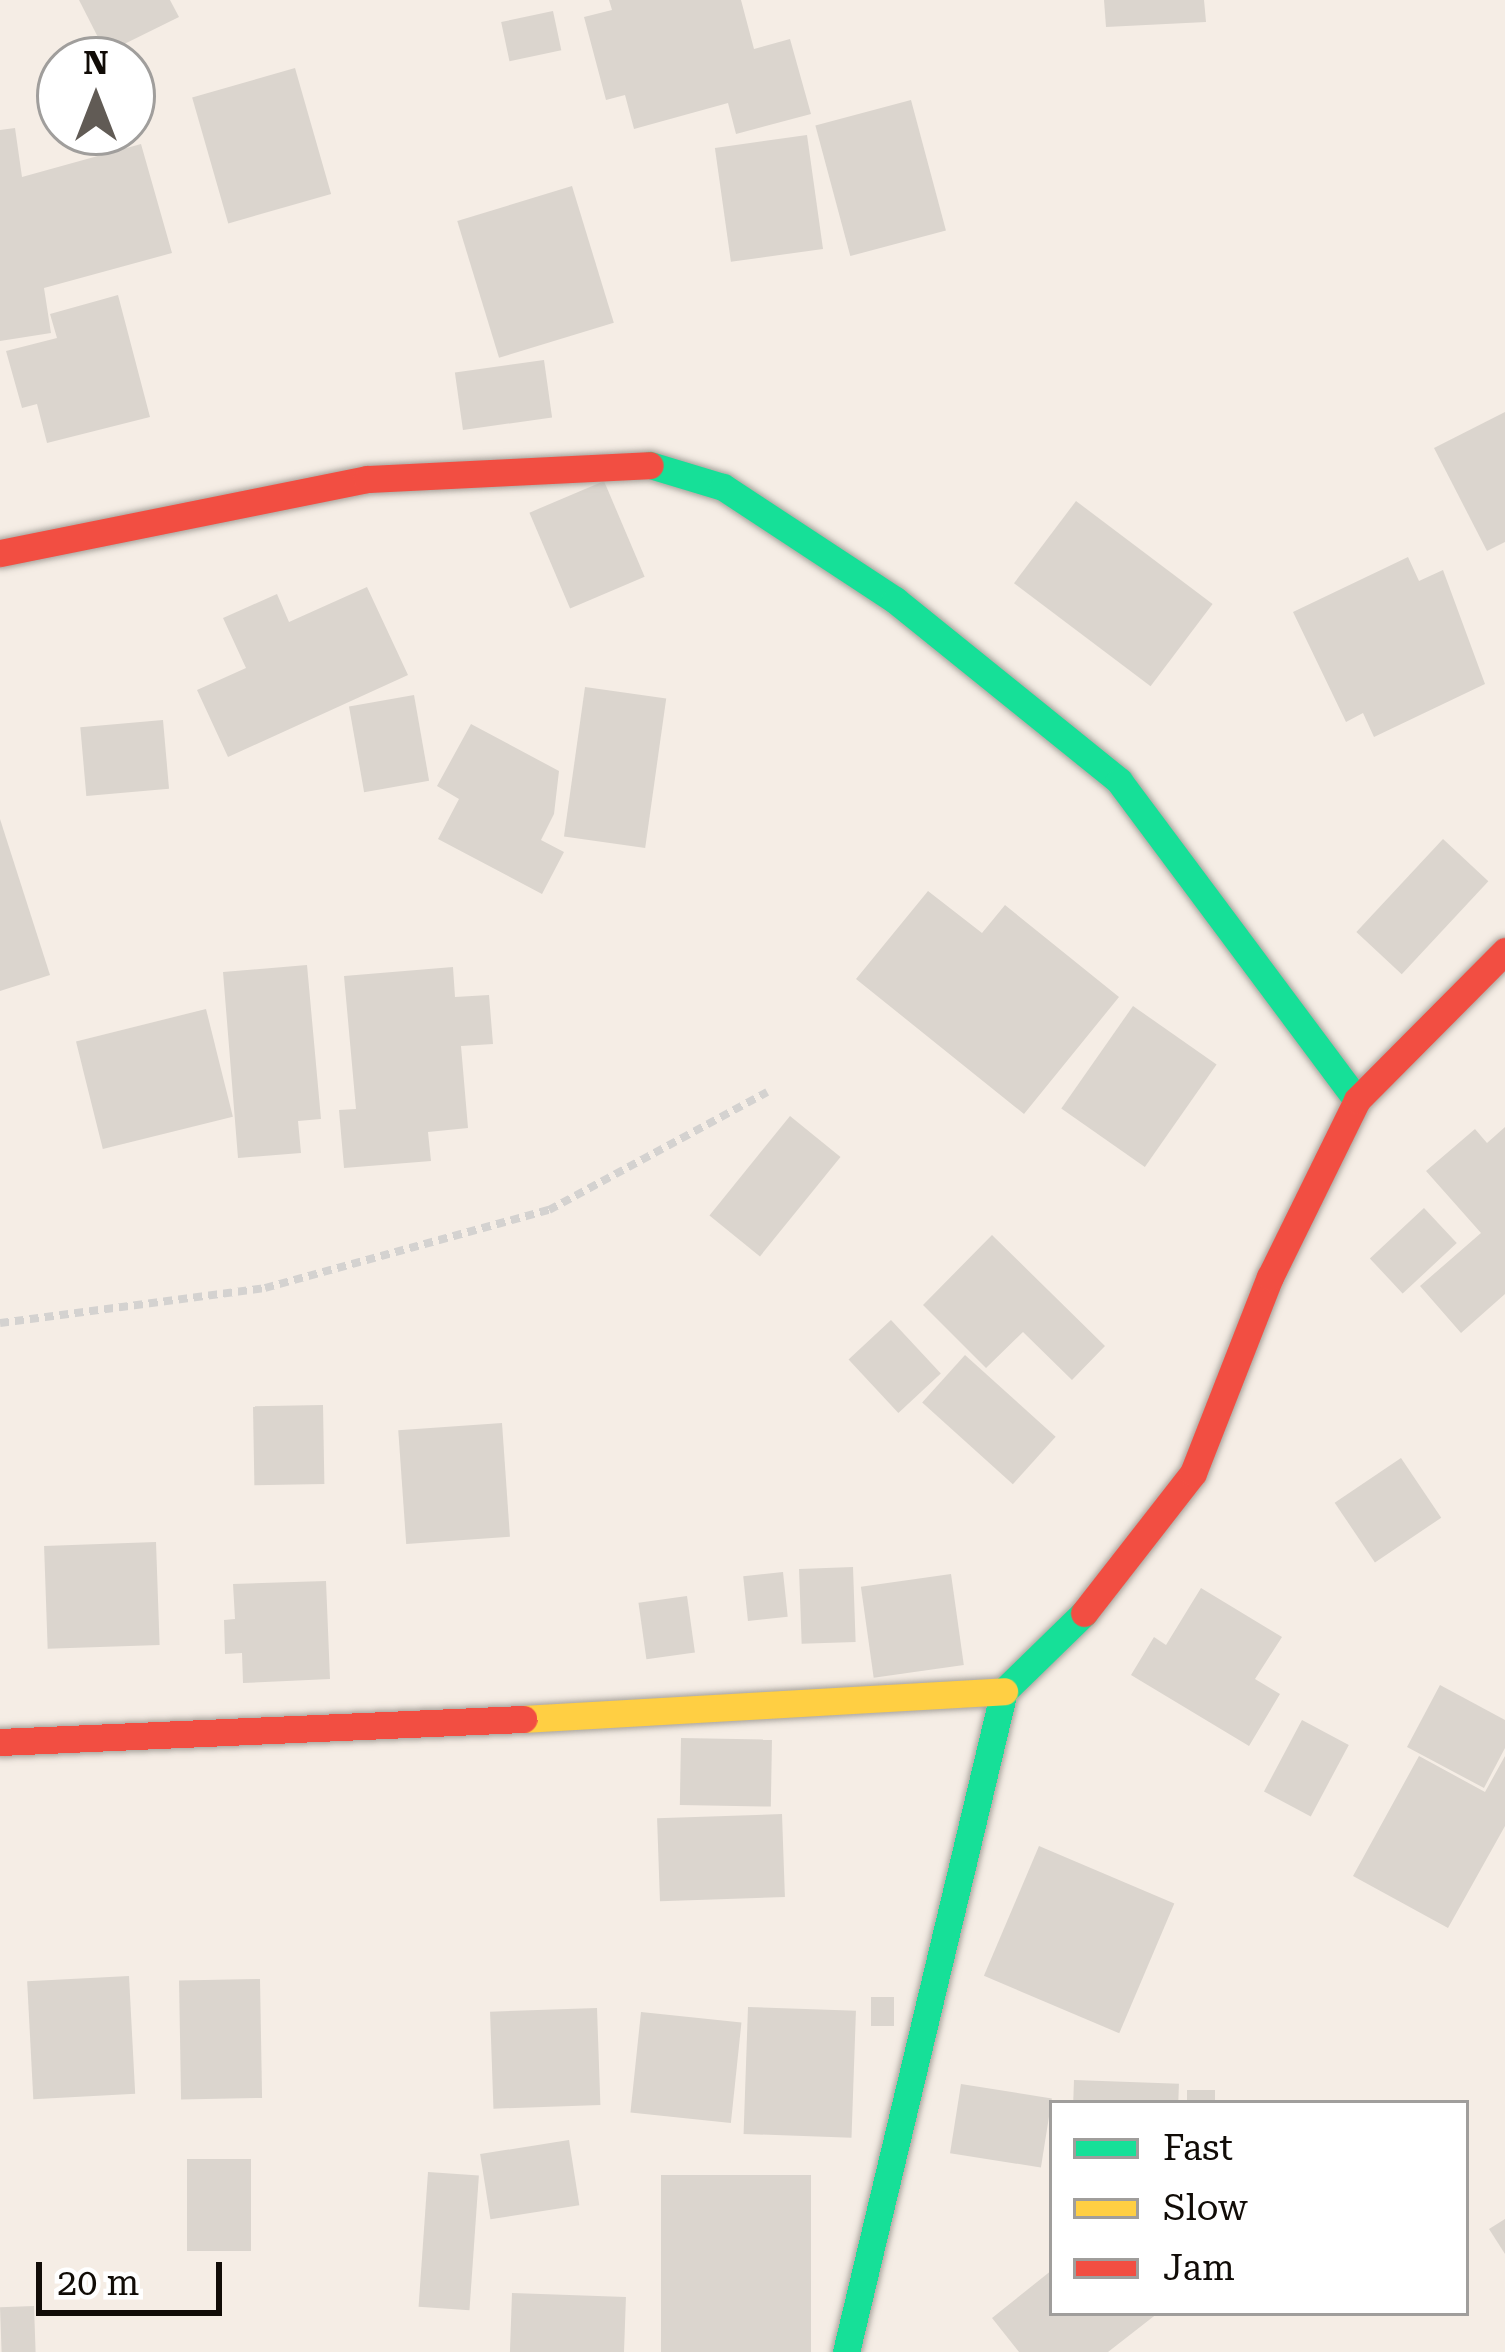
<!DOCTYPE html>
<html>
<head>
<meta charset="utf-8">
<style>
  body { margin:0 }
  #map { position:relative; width:1505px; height:2352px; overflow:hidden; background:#f5ede5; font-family:"Roboto Serif",serif }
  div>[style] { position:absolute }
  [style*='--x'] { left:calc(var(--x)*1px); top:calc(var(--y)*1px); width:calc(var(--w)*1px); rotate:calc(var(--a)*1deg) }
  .building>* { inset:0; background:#dbd5ce; transform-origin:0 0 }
  .path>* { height:8px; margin-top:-4px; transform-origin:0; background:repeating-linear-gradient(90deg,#d4d2d0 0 9px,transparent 0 15px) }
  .roads { filter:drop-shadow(0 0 3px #a7a29b) drop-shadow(0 0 3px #a7a29b) }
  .fast>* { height:27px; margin:-13.5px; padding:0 13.5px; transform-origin:13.5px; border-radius:13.5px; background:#16e098 }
  .slow>* { height:27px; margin:-13.5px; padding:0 13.5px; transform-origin:13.5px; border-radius:13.5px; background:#ffcf43 }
  .jam>* { height:27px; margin:-13.5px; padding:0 13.5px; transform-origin:13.5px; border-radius:13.5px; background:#f24e42 }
  span { translate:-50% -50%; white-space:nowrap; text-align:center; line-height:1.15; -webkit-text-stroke:12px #fff; paint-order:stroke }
  .legend { position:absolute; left:1049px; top:2100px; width:420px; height:216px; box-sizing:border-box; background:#fff; border:3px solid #a09e9c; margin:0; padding:15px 21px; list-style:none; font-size:36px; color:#110c07 }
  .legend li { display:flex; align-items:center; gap:24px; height:60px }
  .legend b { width:60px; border:3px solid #a09e9c }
  .north { position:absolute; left:36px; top:36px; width:120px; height:120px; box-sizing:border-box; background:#fff; border:3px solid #a09e9c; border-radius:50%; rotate:0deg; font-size:33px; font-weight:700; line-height:48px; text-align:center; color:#110c07 }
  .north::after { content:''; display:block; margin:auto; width:42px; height:54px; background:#615b55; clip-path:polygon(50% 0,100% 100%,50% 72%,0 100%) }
  .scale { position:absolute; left:36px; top:2262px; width:186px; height:54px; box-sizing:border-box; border:6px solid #110c07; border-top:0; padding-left:15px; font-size:36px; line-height:42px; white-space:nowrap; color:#110c07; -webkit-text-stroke:9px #fff; paint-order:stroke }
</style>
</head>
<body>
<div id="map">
  <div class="building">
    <div style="clip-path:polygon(79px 0,170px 0,179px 17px,106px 53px)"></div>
    <div style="clip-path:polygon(609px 0,741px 0,754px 49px,790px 39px,811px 114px,736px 134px,728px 103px,634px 129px,625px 95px,606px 100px,584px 17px,612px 10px)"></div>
    <div style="clip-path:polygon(1104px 0,1204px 0,1206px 22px,1106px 27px)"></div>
    <div style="left:553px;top:11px;width:40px;height:53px;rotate:78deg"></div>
    <div style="left:295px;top:68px;width:131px;height:107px;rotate:74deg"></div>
    <div style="left:911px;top:100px;width:135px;height:99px;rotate:75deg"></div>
    <div style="clip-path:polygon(15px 128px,22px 177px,141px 144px,172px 253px,44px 288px,51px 333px,0 341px,0 130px)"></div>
    <div style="left:807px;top:135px;width:115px;height:93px;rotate:82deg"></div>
    <div style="left:572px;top:186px;width:143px;height:120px;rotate:73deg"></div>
    <div style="clip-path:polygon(118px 295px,150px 417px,47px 443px,37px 404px,22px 408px,6px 351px,57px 338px,50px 314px)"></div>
    <div style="left:544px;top:360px;width:58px;height:90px;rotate:82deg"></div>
    <div style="clip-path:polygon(1505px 412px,1505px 542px,1487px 551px,1434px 448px)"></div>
    <div style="left:604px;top:481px;width:104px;height:81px;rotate:67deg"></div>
    <div style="left:1076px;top:501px;width:171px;height:103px;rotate:37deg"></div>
    <div style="clip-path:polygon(1408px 557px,1419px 581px,1443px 570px,1485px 684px,1374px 737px,1363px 713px,1346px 722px,1293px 612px)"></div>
    <div style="clip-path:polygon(367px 587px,408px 675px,228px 757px,197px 690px,246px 668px,223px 618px,277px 594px,289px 622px)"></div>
    <div style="left:585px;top:687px;width:82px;height:151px;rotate:8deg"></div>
    <div style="left:414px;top:695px;width:87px;height:66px;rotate:80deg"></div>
    <div style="left:163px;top:720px;width:69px;height:83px;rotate:85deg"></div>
    <div style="clip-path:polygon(471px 724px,559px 771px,554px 814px,541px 840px,564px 852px,542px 894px,438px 839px,459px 799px,437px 786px)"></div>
    <div style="clip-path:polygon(0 819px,50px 975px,0 991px)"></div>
    <div style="left:1443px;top:839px;width:62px;height:127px;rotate:43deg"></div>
    <div style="clip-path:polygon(928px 891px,982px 933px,1005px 905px,1119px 997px,1024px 1114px,856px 979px)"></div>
    <div style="clip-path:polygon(307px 965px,321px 1119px,298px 1121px,301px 1153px,238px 1158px,223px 972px)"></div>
    <div style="clip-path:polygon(453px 967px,455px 997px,489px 995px,493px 1044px,461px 1046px,468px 1128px,428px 1132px,431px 1161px,344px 1168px,339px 1110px,356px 1109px,344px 976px)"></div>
    <div style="left:1133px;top:1006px;width:102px;height:125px;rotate:35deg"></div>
    <div style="left:206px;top:1009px;width:111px;height:134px;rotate:76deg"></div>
    <div style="left:790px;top:1116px;width:65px;height:128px;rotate:39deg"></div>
    <div style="clip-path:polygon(1505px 1127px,1505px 1294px,1461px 1333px,1420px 1286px,1481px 1233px,1426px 1171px,1475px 1129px,1487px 1143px)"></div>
    <div style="left:1424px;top:1208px;width:48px;height:74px;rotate:47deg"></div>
    <div style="clip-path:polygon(992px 1235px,1105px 1346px,1072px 1380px,1023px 1332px,986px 1368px,923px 1305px)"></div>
    <div style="left:891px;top:1320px;width:73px;height:58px;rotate:47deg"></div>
    <div style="left:965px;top:1355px;width:122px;height:64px;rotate:42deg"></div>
    <div style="left:323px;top:1405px;width:79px;height:70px;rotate:89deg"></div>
    <div style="left:502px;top:1423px;width:114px;height:104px;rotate:86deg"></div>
    <div style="left:1401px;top:1458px;width:72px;height:80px;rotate:56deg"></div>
    <div style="left:156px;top:1542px;width:103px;height:112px;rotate:88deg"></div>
    <div style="left:853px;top:1567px;width:75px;height:54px;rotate:88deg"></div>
    <div style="left:783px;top:1572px;width:45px;height:40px;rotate:84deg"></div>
    <div style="left:951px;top:1574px;width:92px;height:91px;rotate:82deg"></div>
    <div style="clip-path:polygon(326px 1581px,330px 1679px,243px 1683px,242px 1653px,225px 1654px,224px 1620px,235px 1619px,233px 1584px)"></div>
    <div style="clip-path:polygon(1201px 1588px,1282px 1637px,1255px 1679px,1280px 1694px,1249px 1746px,1131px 1675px,1154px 1637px,1166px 1645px)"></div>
    <div style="left:687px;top:1596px;width:57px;height:49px;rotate:82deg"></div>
    <div style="clip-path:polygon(1440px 1685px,1505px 1720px,1505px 1748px,1484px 1788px,1407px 1747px)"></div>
    <div style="left:1302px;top:1720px;width:53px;height:81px;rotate:28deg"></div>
    <div style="left:681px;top:1738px;width:91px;height:67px;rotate:1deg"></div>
    <div style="clip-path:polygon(1419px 1756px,1485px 1792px,1505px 1756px,1505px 1826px,1448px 1928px,1353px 1876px)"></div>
    <div style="left:782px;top:1814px;width:83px;height:125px;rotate:88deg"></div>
    <div style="left:1039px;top:1846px;width:147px;height:141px;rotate:23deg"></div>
    <div style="left:129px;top:1976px;width:118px;height:102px;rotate:87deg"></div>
    <div style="left:260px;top:1979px;width:119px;height:81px;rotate:89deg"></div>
    <div style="left:871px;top:1997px;width:23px;height:29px"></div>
    <div style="left:748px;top:2007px;width:108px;height:127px;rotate:2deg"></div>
    <div style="left:597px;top:2008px;width:97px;height:107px;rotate:88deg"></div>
    <div style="left:641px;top:2012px;width:101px;height:101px;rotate:6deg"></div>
    <div style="left:1074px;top:2080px;width:105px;height:23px;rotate:2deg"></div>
    <div style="left:961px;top:2084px;width:92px;height:70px;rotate:9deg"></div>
    <div style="left:1187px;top:2090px;width:28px;height:13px"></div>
    <div style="left:569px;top:2140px;width:66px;height:90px;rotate:81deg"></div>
    <div style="left:187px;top:2159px;width:64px;height:92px"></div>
    <div style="left:428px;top:2172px;width:51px;height:135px;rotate:4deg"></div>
    <div style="left:811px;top:2175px;width:177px;height:150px;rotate:90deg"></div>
    <div style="clip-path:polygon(1505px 2219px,1505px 2254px,1489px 2229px)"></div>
    <div style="clip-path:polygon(1052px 2270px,1052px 2313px,1158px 2313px,1108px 2352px,1019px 2352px,992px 2318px)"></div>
    <div style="left:512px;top:2293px;width:114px;height:59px;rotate:2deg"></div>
    <div style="left:34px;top:2306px;width:46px;height:34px;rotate:88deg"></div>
  </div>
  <div class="path">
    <div style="--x:0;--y:1323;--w:267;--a:-7.5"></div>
    <div style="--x:265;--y:1288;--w:295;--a:-15.4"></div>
    <div style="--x:549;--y:1210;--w:248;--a:-28.4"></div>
  </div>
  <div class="roads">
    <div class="fast">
      <div style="--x:650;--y:465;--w:76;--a:16.8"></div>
      <div style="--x:723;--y:487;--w:206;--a:33.3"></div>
      <div style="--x:895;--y:600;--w:288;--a:38.9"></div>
      <div style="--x:1119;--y:781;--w:398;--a:53.3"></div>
      <div style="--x:846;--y:2352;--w:680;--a:-76.56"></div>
      <div style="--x:1004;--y:1691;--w:112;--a:-44.3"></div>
    </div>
    <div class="slow">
      <div style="--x:523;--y:1719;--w:482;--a:-3.3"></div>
    </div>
    <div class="jam">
      <div style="--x:0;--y:553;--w:374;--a:-11.4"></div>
      <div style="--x:367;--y:479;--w:283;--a:-2.8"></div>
      <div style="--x:1084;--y:1613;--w:177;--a:-52.1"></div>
      <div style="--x:1193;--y:1473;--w:211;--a:-68.6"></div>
      <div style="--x:1270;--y:1277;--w:197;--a:-63.8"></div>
      <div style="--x:1357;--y:1100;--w:210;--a:-45.2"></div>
      <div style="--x:0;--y:1742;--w:524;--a:-2.52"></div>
    </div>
  </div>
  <ul class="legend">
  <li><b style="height:15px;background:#16e098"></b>Fast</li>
  <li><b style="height:15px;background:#ffcf43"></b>Slow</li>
  <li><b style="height:15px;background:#f24e42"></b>Jam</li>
  </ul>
  <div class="north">N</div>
  <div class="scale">20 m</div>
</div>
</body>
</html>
